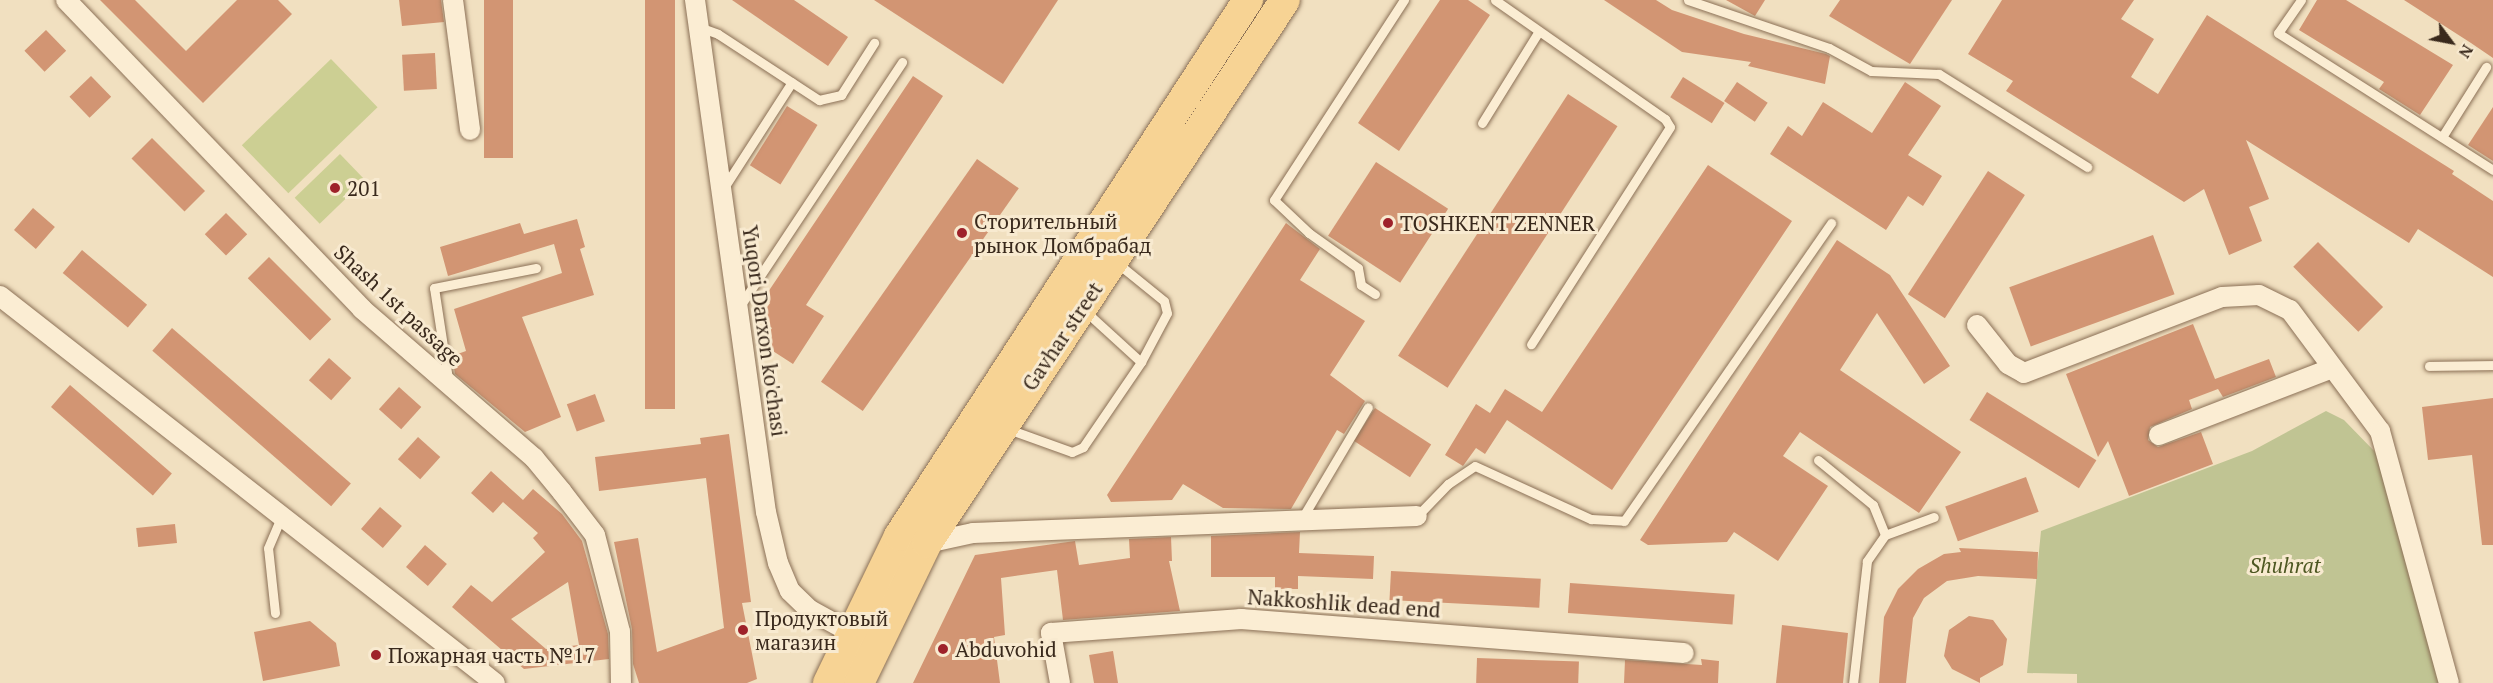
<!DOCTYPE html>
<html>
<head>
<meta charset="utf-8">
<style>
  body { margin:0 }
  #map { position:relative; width:2493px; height:683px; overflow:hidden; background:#f1e0c0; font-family:"PT Serif",serif }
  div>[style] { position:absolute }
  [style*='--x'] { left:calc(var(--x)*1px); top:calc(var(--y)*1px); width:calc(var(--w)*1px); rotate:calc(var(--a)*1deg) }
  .green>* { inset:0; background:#cccf93; transform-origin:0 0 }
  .cemetery>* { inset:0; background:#c0c493 }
  .building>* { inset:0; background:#d29573; transform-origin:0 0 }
  .roads { filter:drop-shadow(0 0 2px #8b7056) drop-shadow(0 0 2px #8b7056) }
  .lane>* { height:9px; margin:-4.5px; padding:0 4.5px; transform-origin:4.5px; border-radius:4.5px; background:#fbedd3 }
  .street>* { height:20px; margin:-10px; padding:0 10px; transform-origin:10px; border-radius:10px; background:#fbedd3 }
  .primary>* { height:30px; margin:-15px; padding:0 15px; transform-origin:15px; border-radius:15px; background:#f7d394 }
  .dots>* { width:16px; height:16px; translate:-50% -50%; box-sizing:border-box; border:3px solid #f8ead0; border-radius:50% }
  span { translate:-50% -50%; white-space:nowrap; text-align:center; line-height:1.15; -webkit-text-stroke:6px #f8ead0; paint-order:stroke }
  .poi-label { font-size:21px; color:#39291c }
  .left { translate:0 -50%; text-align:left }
  .street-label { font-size:21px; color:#39291c }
  .park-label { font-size:21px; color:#4d5721; font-style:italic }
  .north { position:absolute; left:2421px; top:12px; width:60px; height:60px; -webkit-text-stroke:4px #f8ead0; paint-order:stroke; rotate:122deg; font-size:16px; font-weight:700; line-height:24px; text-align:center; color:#39291c }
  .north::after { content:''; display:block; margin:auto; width:21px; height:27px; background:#39291c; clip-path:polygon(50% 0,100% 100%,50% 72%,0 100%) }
</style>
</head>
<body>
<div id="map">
  <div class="green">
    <div style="left:331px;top:59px;width:67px;height:124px;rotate:46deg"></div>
    <div style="left:340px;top:154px;width:36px;height:63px;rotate:46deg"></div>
  </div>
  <div class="cemetery">
    <div style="clip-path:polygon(2326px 411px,2344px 420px,2378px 455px,2442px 683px,2077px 683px,2077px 674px,2027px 673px,2041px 531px,2252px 451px)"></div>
  </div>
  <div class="building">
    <div style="clip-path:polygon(100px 0,135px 0,186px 51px,237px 0,278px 0,292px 14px,203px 103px)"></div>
    <div style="clip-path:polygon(399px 0,441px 0,444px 22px,402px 26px)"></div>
    <div style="left:484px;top:0;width:29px;height:158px"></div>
    <div style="left:645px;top:0;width:30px;height:409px"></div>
    <div style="clip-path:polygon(732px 0,794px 0,848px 37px,828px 66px)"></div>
    <div style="clip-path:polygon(874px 0,1058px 0,1003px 84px)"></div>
    <div style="clip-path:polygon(1440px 0,1468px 0,1490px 15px,1399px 151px,1358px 123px)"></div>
    <div style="clip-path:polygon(1604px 0,1656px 0,1672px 10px,1744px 34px,1826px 54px,1830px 56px,1825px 84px,1748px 66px,1751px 62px,1682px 52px)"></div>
    <div style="clip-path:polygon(1726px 0,1765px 0,1755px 16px)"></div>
    <div style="clip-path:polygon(1840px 0,1952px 0,1910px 64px,1829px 16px)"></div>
    <div style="clip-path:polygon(2002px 0,2134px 0,2121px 19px,2154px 39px,2131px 77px,2158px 94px,2207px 15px,2454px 171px,2452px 174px,2493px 201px,2493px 277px,2418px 229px,2409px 243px,2246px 140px,2269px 199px,2249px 207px,2262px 241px,2229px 255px,2204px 189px,2184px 202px,2006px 91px,2013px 81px,1968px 54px)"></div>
    <div style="clip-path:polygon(2317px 0,2346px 0,2453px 65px,2420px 115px,2379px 89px,2384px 82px,2299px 30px)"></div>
    <div style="clip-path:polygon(2404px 0,2493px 0,2493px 58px,2471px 43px)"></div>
    <div style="left:46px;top:30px;width:29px;height:30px;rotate:46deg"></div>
    <div style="left:435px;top:53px;width:36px;height:33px;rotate:87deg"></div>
    <div style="left:91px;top:76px;width:29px;height:30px;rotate:46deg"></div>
    <div style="clip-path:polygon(913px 76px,943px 96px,806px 305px,824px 316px,793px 364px,762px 344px,772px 328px,759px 319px,770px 303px,764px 298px)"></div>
    <div style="left:1683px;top:77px;width:49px;height:24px;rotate:32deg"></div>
    <div style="left:1737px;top:82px;width:37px;height:23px;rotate:34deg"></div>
    <div style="clip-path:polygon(1905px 82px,1941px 106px,1908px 155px,1942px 176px,1923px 206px,1908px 196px,1886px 230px,1770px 154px,1788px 126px,1802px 136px,1823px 102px,1872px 133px)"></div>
    <div style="left:1568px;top:94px;width:59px;height:312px;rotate:33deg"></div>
    <div style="left:787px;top:106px;width:36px;height:70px;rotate:32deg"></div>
    <div style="clip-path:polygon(2493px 107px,2493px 161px,2468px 145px)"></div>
    <div style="left:152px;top:138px;width:75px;height:29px;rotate:45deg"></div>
    <div style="left:977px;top:159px;width:51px;height:272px;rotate:35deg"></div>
    <div style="left:1376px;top:162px;width:86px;height:88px;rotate:33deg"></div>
    <div style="clip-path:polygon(1708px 165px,1792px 221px,1612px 490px,1507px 420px,1485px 454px,1476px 448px,1463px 466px,1445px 455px,1476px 404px,1490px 413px,1505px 389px,1542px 412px)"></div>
    <div style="left:1988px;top:171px;width:44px;height:147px;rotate:33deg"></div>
    <div style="left:33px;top:208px;width:29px;height:29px;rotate:41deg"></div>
    <div style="left:226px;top:213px;width:30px;height:30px;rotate:45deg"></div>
    <div style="clip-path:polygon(577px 219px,585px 247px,580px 249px,594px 295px,522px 317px,561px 417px,525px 432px,455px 374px,452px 356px,466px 351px,454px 309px,562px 273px,554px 244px,448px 276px,440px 247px,520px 223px,524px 234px)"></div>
    <div style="clip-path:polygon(1286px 223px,1320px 249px,1300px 280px,1365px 321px,1330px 375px,1365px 401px,1344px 434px,1337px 430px,1291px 509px,1223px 508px,1183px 484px,1172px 500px,1111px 502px,1107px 495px)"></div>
    <div style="left:2153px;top:235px;width:63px;height:153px;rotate:70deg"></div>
    <div style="clip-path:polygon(1837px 240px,1890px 275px,1950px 366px,1924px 384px,1877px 313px,1840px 370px,1961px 452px,1919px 513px,1800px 432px,1783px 456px,1828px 486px,1778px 561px,1734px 532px,1727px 542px,1648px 545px,1640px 540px)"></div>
    <div style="left:2318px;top:242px;width:92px;height:35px;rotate:45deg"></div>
    <div style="left:82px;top:250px;width:85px;height:30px;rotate:40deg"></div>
    <div style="left:269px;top:257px;width:88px;height:30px;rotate:45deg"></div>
    <div style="clip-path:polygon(2193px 324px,2215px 379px,2269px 359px,2276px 377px,2223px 397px,2218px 389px,2189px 400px,2192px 409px,2150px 427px,2148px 440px,2158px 447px,2201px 432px,2213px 464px,2129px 496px,2108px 441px,2098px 457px,2066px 374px)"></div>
    <div style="left:172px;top:328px;width:237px;height:30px;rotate:41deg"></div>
    <div style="left:329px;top:358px;width:30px;height:30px;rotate:42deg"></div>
    <div style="left:70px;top:385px;width:135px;height:29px;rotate:41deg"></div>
    <div style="left:399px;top:387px;width:30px;height:30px;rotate:42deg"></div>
    <div style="left:1987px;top:392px;width:129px;height:33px;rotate:32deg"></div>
    <div style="left:595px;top:394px;width:29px;height:30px;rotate:70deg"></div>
    <div style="clip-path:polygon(2493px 398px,2493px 545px,2482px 545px,2472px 455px,2428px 460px,2422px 407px)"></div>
    <div style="left:1375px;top:408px;width:67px;height:39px;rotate:33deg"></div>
    <div style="clip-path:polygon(729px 434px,751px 602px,742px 603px,757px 679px,747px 683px,639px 683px,633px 664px,632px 629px,614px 542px,638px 538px,657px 652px,724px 628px,706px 478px,599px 491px,595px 457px,701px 444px,700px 438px)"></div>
    <div style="left:418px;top:437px;width:30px;height:30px;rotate:42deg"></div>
    <div style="clip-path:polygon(evenodd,491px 471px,523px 500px,533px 489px,562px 514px,582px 541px,608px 634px,609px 659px,524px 669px,452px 607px,471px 585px,492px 602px,545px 552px,533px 538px,538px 533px,503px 502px,493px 513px,471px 493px,491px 471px,568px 582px,579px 645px,546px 649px,511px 619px,568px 582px)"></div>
    <div style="left:2026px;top:477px;width:37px;height:86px;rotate:70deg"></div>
    <div style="left:380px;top:507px;width:29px;height:29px;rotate:41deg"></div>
    <div style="left:175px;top:524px;width:19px;height:39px;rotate:84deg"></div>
    <div style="clip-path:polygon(1300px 532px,1299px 553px,1374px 556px,1373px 579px,1298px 576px,1298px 589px,1275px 589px,1275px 577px,1211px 577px,1211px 536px)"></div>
    <div style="clip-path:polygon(1171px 537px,1172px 561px,1169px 561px,1180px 611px,1063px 620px,1057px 570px,1001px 578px,1005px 635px,994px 637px,1000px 683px,913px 683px,975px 555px,1075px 541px,1079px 565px,1130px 558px,1129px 539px)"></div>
    <div style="left:425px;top:545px;width:29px;height:29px;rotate:41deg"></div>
    <div style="clip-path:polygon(1959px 548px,2038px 552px,2037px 579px,1978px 576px,1947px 581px,1924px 598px,1913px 618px,1906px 683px,1879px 683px,1884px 617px,1898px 589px,1918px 569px,1944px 554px,1961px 552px)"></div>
    <div style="left:1391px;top:571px;width:150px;height:29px;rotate:3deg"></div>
    <div style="left:1570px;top:583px;width:165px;height:30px;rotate:4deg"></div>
    <div style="clip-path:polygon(1969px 616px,1993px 620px,2007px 639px,2003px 665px,1980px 678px,1980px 683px,1952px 669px,1944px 656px,1949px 630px)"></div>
    <div style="clip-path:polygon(310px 621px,336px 643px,340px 666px,263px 681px,254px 632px)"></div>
    <div style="clip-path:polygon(1782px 625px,1848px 633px,1843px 683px,1776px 683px)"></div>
    <div style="clip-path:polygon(1113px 651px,1118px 683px,1094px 683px,1089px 655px)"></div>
    <div style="left:1477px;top:658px;width:102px;height:25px;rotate:2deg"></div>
    <div style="clip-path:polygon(1701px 659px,1719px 661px,1718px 683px,1624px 683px,1625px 660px,1702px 665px)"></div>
  </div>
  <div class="roads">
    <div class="lane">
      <div style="--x:1495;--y:0;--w:208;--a:35"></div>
      <div style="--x:1665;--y:119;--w:9;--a:58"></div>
      <div style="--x:1670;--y:127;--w:258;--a:122.6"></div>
      <div style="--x:1688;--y:0;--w:149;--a:18.8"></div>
      <div style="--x:1829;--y:48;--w:48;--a:28.7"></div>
      <div style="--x:1871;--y:71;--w:68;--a:2.5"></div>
      <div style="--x:1939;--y:74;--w:175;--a:32.1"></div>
      <div style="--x:2301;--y:0;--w:40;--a:124.9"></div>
      <div style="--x:2278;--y:33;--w:255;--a:32.5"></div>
      <div style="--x:699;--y:27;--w:20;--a:20"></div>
      <div style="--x:718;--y:34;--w:121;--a:33.2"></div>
      <div style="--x:819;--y:100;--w:23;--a:-13"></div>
      <div style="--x:841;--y:95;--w:62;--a:-57.6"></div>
      <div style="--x:1482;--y:123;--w:108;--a:-58.2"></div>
      <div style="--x:2442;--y:137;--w:83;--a:-57.8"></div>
      <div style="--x:723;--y:189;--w:127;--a:-57.2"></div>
      <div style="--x:1375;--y:294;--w:17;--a:-147"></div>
      <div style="--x:1361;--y:285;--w:17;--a:-100"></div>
      <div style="--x:1358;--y:268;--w:60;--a:-144.5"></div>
      <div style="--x:1309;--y:233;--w:48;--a:-136.7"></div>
      <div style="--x:1274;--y:200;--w:239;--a:-57"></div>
      <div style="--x:740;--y:306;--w:293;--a:-56.4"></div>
      <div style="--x:1084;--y:310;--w:77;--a:42.4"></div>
      <div style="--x:2429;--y:366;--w:64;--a:-0.9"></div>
      <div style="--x:448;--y:379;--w:92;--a:-98.7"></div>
      <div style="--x:434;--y:288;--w:104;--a:-11.1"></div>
      <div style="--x:1008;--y:429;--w:68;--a:19.8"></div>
      <div style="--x:1072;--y:452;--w:12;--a:-24"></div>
      <div style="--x:1083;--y:447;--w:103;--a:-55.7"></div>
      <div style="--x:1141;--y:362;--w:55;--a:-62"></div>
      <div style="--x:1167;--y:313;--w:12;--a:-104"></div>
      <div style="--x:1164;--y:301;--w:62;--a:-140.9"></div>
      <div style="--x:1818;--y:460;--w:71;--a:39.3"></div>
      <div style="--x:1873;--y:505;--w:32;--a:68"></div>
      <div style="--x:1885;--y:535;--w:32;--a:125"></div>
      <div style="--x:1867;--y:561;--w:123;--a:96.5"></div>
      <div style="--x:1417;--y:516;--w:45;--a:-45.9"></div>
      <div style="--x:1448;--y:484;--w:32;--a:-34"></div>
      <div style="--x:1475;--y:466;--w:128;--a:24.6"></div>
      <div style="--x:1591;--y:519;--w:33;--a:3"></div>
      <div style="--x:1624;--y:521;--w:363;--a:-55.2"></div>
      <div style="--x:1301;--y:520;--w:131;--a:-59.3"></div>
      <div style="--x:1885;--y:535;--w:52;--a:-20.2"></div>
      <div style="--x:275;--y:613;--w:65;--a:-96.1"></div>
      <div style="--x:268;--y:548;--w:34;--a:-67"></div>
    </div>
    <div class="street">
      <div style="--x:66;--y:0;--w:428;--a:46.2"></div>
      <div style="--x:362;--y:309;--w:228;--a:40.9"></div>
      <div style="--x:534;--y:458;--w:44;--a:50.5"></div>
      <div style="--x:562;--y:492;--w:54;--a:52.5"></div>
      <div style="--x:595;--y:535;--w:100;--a:75.5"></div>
      <div style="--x:620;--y:632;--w:51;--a:88.9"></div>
      <div style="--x:453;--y:0;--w:131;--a:82.5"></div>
      <div style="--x:695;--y:0;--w:517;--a:82.11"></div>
      <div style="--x:766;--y:512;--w:52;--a:76.8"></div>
      <div style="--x:778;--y:563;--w:30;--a:67"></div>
      <div style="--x:790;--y:591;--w:28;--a:44"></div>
      <div style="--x:810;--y:610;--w:46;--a:28.8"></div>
      <div style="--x:0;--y:296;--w:628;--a:38.02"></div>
      <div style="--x:1977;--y:325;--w:50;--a:51.5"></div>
      <div style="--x:2008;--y:364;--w:18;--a:29"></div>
      <div style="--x:2024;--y:373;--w:212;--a:-21"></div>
      <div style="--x:2222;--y:297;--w:37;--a:-3"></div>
      <div style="--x:2259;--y:295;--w:34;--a:26"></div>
      <div style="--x:2290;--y:310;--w:151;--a:53.4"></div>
      <div style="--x:2380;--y:431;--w:261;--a:74.7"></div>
      <div style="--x:2159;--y:435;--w:186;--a:-21.1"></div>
      <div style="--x:927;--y:543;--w:47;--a:-12.3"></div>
      <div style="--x:973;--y:533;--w:444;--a:-2.2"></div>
      <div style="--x:1060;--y:683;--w:51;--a:-100.2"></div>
      <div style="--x:1051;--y:633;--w:191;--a:-4.2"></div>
      <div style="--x:1241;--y:619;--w:444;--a:4.4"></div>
    </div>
    <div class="primary">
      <div style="--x:828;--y:683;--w:163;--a:-64.2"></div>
      <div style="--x:899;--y:536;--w:640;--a:-56.93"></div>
      <div style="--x:859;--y:683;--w:156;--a:-64.1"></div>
      <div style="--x:927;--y:543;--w:650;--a:-56.6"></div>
    </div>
  </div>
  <div class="dots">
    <div style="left:335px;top:188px;background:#9e222a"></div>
    <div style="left:1388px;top:223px;background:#9e222a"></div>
    <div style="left:962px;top:233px;background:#9e222a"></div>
    <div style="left:743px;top:630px;background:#9e222a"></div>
    <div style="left:943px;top:649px;background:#9e222a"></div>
    <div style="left:376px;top:655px;background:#9e222a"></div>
  </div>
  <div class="poi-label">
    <span class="left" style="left:347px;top:188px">201</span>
    <span class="left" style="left:974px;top:233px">Сторительный<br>рынок Домбрабад</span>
    <span class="left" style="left:1400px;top:223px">TOSHKENT ZENNER</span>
    <span class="left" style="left:755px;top:630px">Продуктовый<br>магазин</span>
    <span class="left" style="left:955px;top:649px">Abduvohid</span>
    <span class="left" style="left:388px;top:655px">Пожарная часть №17</span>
  </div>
  <div class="street-label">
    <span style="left:399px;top:305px;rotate:43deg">Shаsh 1st passage</span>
    <span style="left:765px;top:331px;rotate:82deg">Yuqori Darxon ko'chasi</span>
    <span style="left:1062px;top:336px;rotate:-56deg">Gavhar street</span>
    <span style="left:1344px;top:603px;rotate:4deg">Nakkoshlik dead end</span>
  </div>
  <div class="park-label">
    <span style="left:2285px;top:565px">Shuhrat</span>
  </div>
  <div class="north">N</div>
</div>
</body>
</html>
